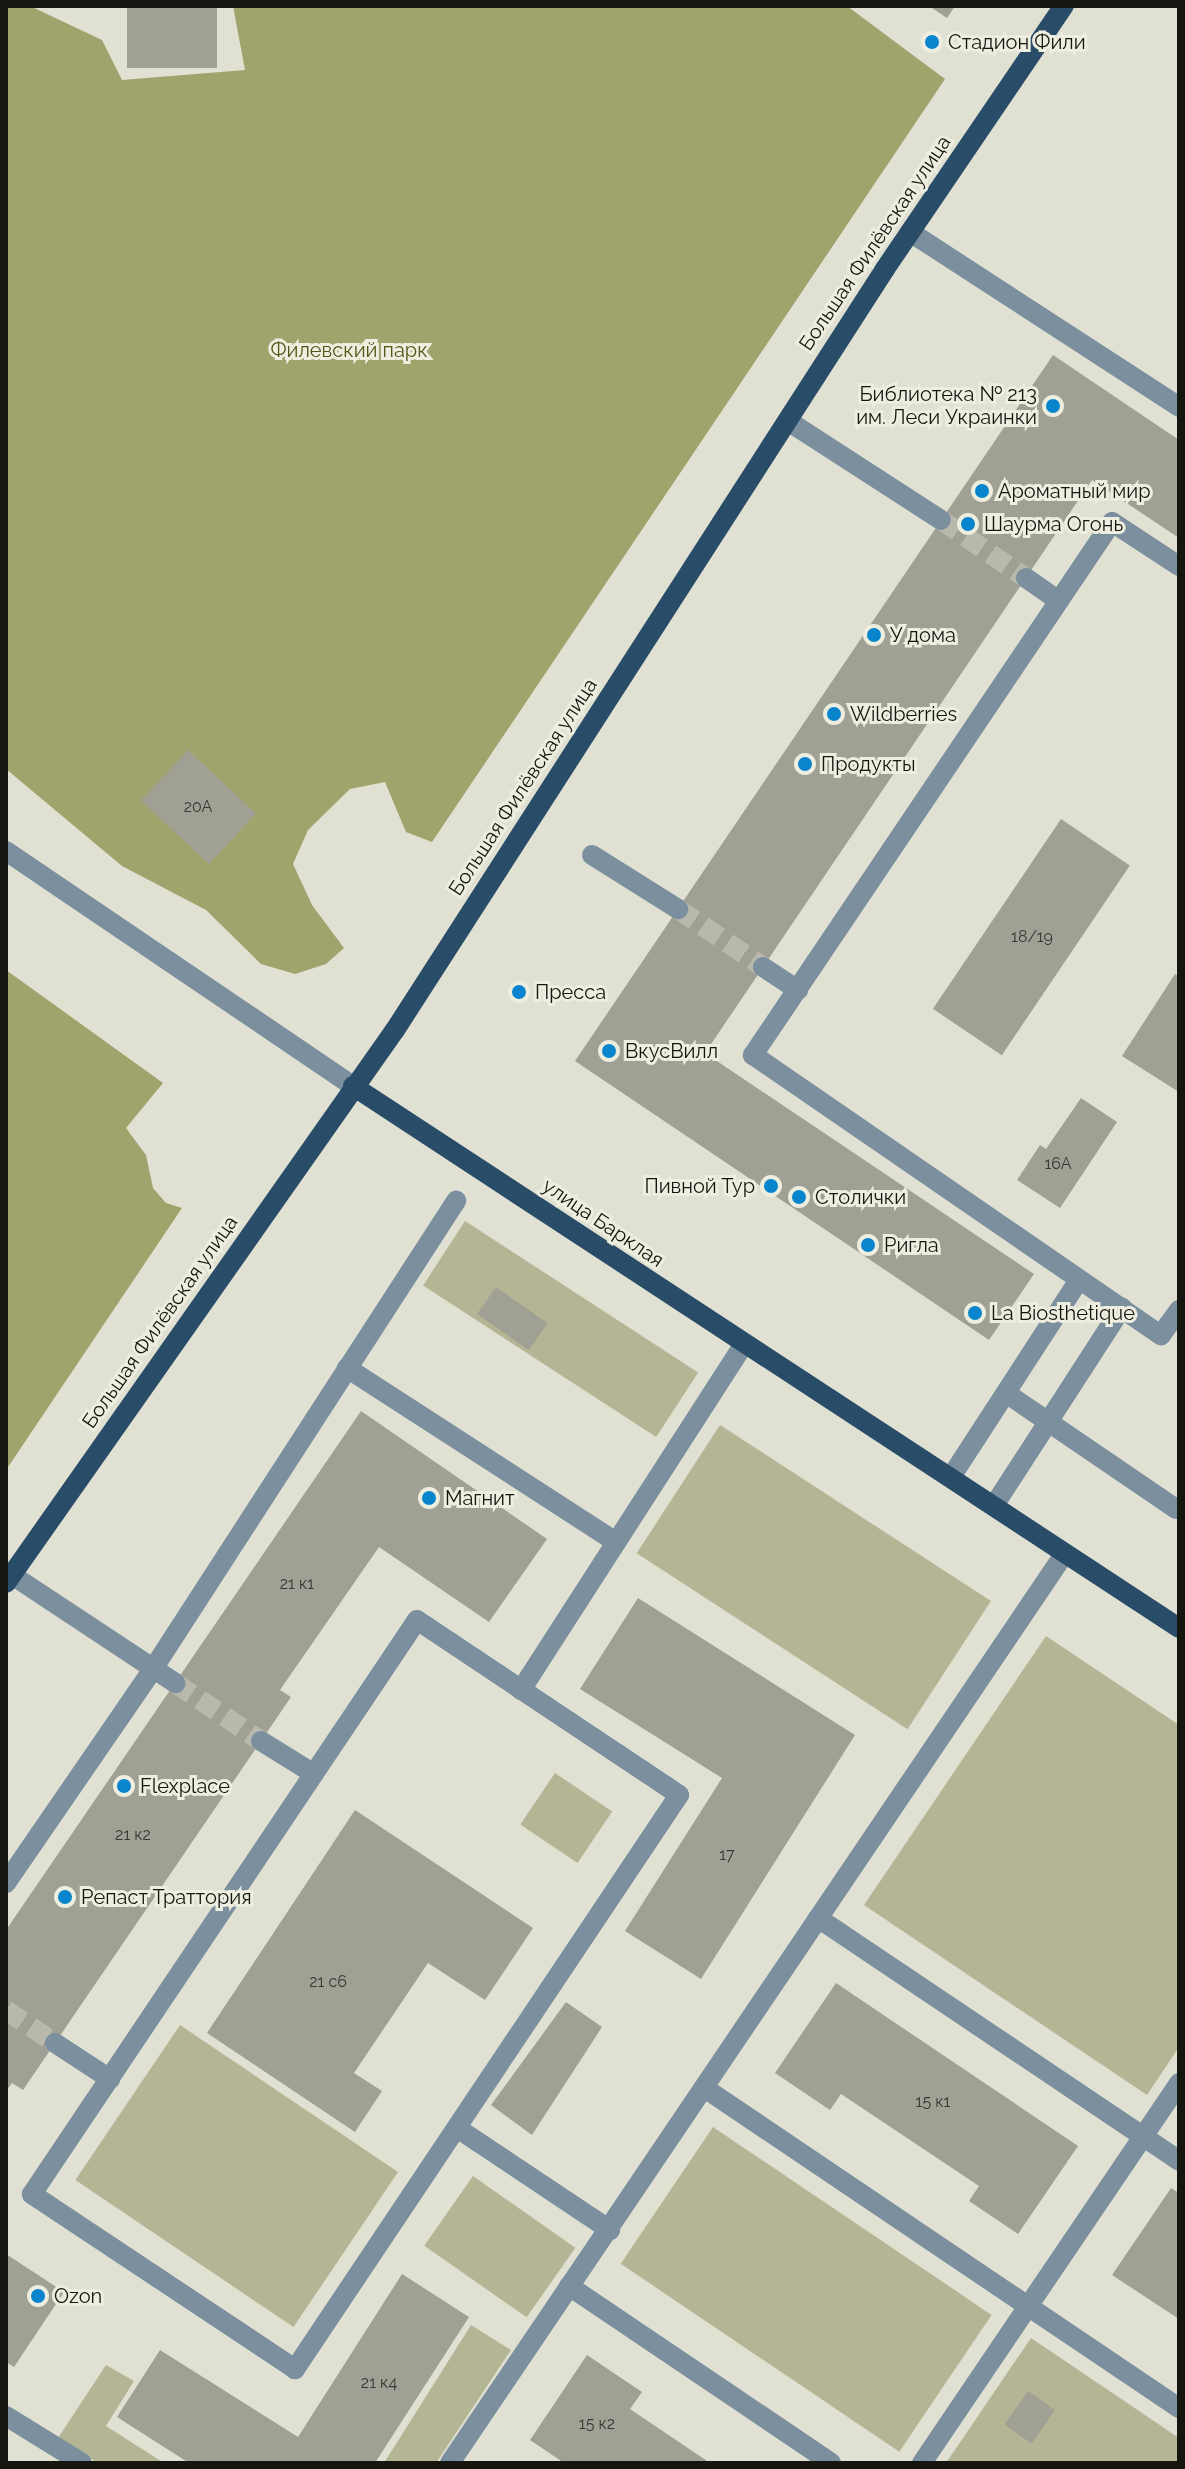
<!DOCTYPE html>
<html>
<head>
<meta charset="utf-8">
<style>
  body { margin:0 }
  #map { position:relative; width:1185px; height:2469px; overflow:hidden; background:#e0e1d2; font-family:Raleway,sans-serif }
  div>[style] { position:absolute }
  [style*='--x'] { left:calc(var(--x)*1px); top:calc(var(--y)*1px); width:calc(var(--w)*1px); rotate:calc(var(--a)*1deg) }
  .green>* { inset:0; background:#b3b594; transform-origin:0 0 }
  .forest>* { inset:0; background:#a1a36d }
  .building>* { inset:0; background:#a0a194; transform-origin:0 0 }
  .minor-tunnel>* { height:20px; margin-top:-10px; transform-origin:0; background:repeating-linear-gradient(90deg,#b8b8ab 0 20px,transparent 0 30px) }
  .minor>* { height:20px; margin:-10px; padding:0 10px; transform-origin:10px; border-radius:10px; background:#7b8f9f }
  .major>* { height:20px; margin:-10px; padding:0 10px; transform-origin:10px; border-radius:10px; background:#294c68 }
  .dots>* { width:22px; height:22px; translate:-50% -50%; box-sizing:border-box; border:4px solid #edeedf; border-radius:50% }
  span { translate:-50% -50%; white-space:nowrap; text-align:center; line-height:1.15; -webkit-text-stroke:6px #edeedf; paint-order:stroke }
  .number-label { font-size:16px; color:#383932 }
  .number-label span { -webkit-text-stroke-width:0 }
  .poi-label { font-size:20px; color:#161611 }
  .left { translate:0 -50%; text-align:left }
  .right { translate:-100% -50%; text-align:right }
  .street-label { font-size:20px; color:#161611 }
  .park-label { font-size:20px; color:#555617 }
  .frame { position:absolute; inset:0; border:8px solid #161611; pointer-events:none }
</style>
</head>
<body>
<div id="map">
  <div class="green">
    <div style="left:465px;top:1221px;width:278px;height:77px;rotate:33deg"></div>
    <div style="left:720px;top:1425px;width:323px;height:153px;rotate:33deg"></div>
    <div style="clip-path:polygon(1046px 1636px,1179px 1725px,1179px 2047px,1147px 2095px,864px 1905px)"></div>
    <div style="left:555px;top:1773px;width:69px;height:62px;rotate:34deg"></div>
    <div style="left:180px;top:2025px;width:263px;height:187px;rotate:34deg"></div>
    <div style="left:713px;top:2127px;width:336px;height:165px;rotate:34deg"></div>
    <div style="left:473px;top:2176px;width:125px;height:85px;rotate:35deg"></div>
    <div style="clip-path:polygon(471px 2325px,511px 2350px,436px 2463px,384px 2463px)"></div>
    <div style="clip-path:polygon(1031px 2338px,1179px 2438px,1179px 2463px,946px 2463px)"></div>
    <div style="clip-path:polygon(106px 2365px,134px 2381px,106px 2426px,164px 2463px,98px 2463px,58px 2438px)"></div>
  </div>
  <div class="forest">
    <div style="clip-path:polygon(6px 6px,30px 6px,102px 40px,122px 80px,245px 70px,233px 6px,847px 6px,945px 79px,432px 842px,406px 832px,385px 782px,350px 789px,308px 830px,293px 864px,312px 905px,344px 948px,326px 964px,295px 974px,261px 964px,206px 910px,122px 866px,6px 769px)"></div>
    <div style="clip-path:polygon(6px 970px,163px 1083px,126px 1128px,146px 1155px,153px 1188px,166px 1203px,182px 1208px,6px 1470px)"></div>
  </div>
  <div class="building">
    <div style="left:127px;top:6px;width:90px;height:62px"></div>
    <div style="clip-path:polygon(929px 6px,955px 6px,947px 18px)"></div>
    <div style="clip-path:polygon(1053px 355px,1179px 440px,1179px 538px,1092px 480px,705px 1053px,1034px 1274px,989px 1340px,575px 1061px)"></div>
    <div style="left:188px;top:750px;width:93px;height:69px;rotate:43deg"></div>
    <div style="left:1061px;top:819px;width:83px;height:229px;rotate:34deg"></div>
    <div style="clip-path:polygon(1175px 974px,1179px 977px,1179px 1092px,1122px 1056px)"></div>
    <div style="clip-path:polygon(1081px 1098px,1117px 1122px,1060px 1208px,1017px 1180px,1040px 1145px,1046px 1149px)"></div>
    <div style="left:496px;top:1287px;width:63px;height:33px;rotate:35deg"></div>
    <div style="clip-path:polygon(361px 1411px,547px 1539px,489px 1622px,379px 1547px,280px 1690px,291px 1697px,23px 2090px,12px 2083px,6px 2091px,6px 1930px)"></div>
    <div style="clip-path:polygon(638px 1598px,855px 1735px,701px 1979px,625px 1931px,722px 1778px,580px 1689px)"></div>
    <div style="clip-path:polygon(355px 1810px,533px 1928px,485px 2000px,428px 1963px,354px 2073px,382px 2091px,355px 2132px,207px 2033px)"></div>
    <div style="clip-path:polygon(836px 1983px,1078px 2146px,1018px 2234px,969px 2201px,979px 2186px,841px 2094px,830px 2110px,775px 2073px)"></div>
    <div style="clip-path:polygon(566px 2002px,602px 2027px,532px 2135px,491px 2105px)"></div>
    <div style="clip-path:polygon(1171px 2188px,1179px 2193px,1179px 2319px,1112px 2275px)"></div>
    <div style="clip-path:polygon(6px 2254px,64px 2292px,14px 2367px,6px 2362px)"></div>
    <div style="clip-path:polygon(402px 2274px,469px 2317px,375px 2463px,189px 2463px,117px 2417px,160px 2350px,298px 2437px)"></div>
    <div style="clip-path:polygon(587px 2355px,642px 2392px,630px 2409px,710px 2463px,564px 2463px,530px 2440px)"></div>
    <div style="left:1028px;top:2391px;width:33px;height:41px;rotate:35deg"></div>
  </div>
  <div class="minor-tunnel">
    <div style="--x:941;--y:520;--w:103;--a:34.3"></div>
    <div style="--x:678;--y:909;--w:103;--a:34.3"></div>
    <div style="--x:175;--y:1683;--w:104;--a:34"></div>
    <div style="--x:6;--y:2010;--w:59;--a:34"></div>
  </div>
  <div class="minor">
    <div style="--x:910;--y:232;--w:321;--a:33"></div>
    <div style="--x:788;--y:421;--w:182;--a:32.9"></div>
    <div style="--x:1179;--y:566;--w:80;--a:-146.7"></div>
    <div style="--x:1112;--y:522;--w:643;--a:123.96"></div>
    <div style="--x:753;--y:1055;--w:495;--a:34.5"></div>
    <div style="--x:1161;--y:1335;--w:31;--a:-54"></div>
    <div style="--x:1026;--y:578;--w:40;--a:34.9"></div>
    <div style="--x:6;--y:851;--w:419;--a:34.1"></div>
    <div style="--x:592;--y:855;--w:102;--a:32.1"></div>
    <div style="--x:763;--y:967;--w:42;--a:33.3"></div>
    <div style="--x:347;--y:1368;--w:320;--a:32.9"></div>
    <div style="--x:1006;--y:1393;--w:206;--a:34.3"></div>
    <div style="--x:951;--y:1477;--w:235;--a:-57"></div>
    <div style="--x:995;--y:1504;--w:234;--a:-57.1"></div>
    <div style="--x:12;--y:1575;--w:196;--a:33.5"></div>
    <div style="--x:417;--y:1620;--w:315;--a:33.7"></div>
    <div style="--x:679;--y:1795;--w:691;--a:123.78"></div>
    <div style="--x:295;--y:2369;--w:316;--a:-146.4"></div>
    <div style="--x:32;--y:2194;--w:691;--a:-56.15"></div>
    <div style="--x:521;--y:1690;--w:410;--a:-57.2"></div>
    <div style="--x:261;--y:1741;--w:62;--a:31.9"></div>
    <div style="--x:6;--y:1883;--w:260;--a:-55.5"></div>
    <div style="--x:153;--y:1669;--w:558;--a:-57.08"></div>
    <div style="--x:818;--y:1918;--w:435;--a:33.9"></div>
    <div style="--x:55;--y:2043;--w:66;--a:33.2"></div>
    <div style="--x:706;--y:2089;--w:571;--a:34"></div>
    <div style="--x:457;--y:2128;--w:184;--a:33.7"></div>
    <div style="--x:569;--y:2286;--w:316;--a:34"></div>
    <div style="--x:6;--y:2416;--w:89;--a:31.7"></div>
    <div style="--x:450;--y:2463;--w:1098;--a:-55.95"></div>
    <div style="--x:922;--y:2463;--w:459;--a:-55.9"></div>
  </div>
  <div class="major">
    <div style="--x:353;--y:1086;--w:988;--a:33.27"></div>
    <div style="--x:6;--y:1583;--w:676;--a:-54.88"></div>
    <div style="--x:395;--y:1030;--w:905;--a:-57.22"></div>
    <div style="--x:885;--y:269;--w:318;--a:-55.8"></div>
  </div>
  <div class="dots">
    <div style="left:932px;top:42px;background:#0985cd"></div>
    <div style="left:1053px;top:406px;background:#0985cd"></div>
    <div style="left:982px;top:491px;background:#0985cd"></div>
    <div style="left:968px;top:524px;background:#0985cd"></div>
    <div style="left:874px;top:635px;background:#0985cd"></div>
    <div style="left:834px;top:714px;background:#0985cd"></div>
    <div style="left:805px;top:764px;background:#0985cd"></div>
    <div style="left:519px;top:992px;background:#0985cd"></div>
    <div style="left:609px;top:1051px;background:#0985cd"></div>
    <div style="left:771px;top:1186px;background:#0985cd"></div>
    <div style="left:799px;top:1197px;background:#0985cd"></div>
    <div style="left:868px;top:1245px;background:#0985cd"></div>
    <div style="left:975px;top:1313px;background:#0985cd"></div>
    <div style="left:429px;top:1498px;background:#0985cd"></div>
    <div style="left:124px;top:1786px;background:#0985cd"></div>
    <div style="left:65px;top:1897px;background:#0985cd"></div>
    <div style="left:38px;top:2296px;background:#0985cd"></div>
  </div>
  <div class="number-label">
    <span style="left:198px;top:807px">20А</span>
    <span style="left:1032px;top:937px">18/19</span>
    <span style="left:1058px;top:1164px">16А</span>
    <span style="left:297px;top:1584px">21 к1</span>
    <span style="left:133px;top:1835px">21 к2</span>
    <span style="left:727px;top:1855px">17</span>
    <span style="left:328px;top:1982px">21 с6</span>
    <span style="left:933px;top:2102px">15 к1</span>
    <span style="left:379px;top:2383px">21 к4</span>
    <span style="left:597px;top:2424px">15 к2</span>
  </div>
  <div class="poi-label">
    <span class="left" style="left:948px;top:42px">Стадион Фили</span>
    <span class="right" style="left:1037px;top:406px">Библиотека № 213<br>им. Леси Украинки</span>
    <span class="left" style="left:998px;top:491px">Ароматный мир</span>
    <span class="left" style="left:984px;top:524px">Шаурма Огонь</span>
    <span class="left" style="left:890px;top:635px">У дома</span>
    <span class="left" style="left:850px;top:714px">Wildberries</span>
    <span class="left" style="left:821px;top:764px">Продукты</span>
    <span class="left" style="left:535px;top:992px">Пресса</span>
    <span class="left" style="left:625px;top:1051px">ВкусВилл</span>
    <span class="right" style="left:755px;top:1186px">Пивной Тур</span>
    <span class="left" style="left:815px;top:1197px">Столички</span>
    <span class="left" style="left:884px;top:1245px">Ригла</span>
    <span class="left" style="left:991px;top:1313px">La Biosthetique</span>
    <span class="left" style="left:445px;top:1498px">Магнит</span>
    <span class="left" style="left:140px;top:1786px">Flexplace</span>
    <span class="left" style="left:81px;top:1897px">Репаст Траттория</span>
    <span class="left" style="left:54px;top:2296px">Ozon</span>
  </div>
  <div class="street-label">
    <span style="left:875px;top:243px;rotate:-56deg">Большая Филёвская улица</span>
    <span style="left:523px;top:787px;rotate:-57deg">Большая Филёвская улица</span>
    <span style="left:603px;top:1223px;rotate:34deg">улица Барклая</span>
    <span style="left:160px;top:1322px;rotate:-55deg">Большая Филёвская улица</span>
  </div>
  <div class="park-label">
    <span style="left:349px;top:350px">Филевский парк</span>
  </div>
  <div class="frame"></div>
</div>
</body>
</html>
